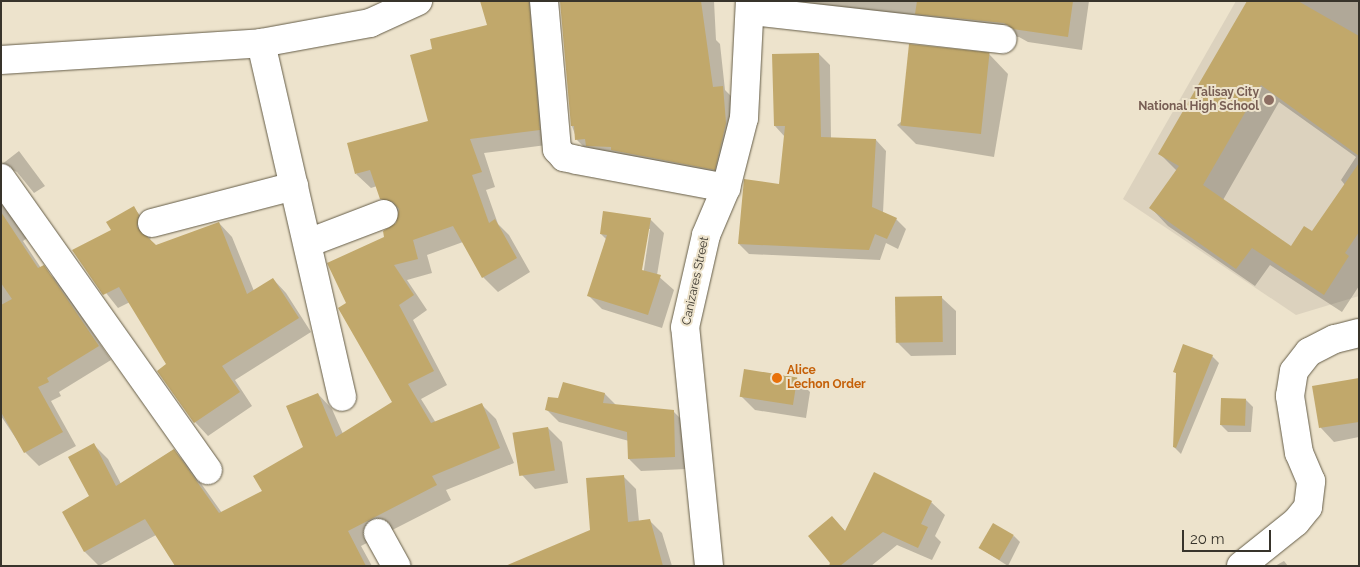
<!DOCTYPE html>
<html>
<head>
<meta charset="utf-8">
<style>
  body { margin:0 }
  #map { position:relative; width:1360px; height:567px; overflow:hidden; background:#ede3cc; font-family:Raleway,sans-serif }
  div>[style] { position:absolute }
  [style*='--x'] { left:calc(var(--x)*1px); top:calc(var(--y)*1px); width:calc(var(--w)*1px); rotate:calc(var(--a)*1deg) }
  .education>* { inset:0; background:#dcd2be }
  .shadow>* { inset:0; background:#0003 }
  .building>* { inset:0; background:#c1a86b; transform-origin:0 0 }
  .roads { filter:drop-shadow(0 0 1px #655d48) drop-shadow(0 0 1px #655d48) }
  .street>* { height:28px; margin:-14px; padding:0 14px; transform-origin:14px; border-radius:14px; background:#fff }
  .dots>* { width:14px; height:14px; translate:-50% -50%; box-sizing:border-box; border:2px solid #ede3cc; border-radius:50% }
  span { translate:-50% -50%; white-space:nowrap; text-align:center; line-height:1.15; -webkit-text-stroke:4px #ede3cc; paint-order:stroke }
  .education-label { font-size:12px; color:#785e54; font-weight:700 }
  .right { translate:-100% -50%; text-align:right }
  .street-label { font-size:12px; color:#38342b }
  .food-label { font-size:12px; color:#c56008; font-weight:700 }
  .left { translate:0 -50%; text-align:left }
  .frame { position:absolute; inset:0; border:2px solid #38342b; pointer-events:none }
  .scale { position:absolute; left:1182px; top:530px; width:89px; height:22px; box-sizing:border-box; border:2px solid #38342b; border-top:0; padding-left:6px; font-size:15px; line-height:18px; white-space:nowrap; color:#38342b; -webkit-text-stroke:4px #ede3cc; paint-order:stroke }
</style>
</head>
<body>
<div id="map">
  <div class="education">
    <div style="clip-path:polygon(1236px 1px,1359px 1px,1359px 296px,1296px 315px,1123px 199px)"></div>
  </div>
  <div class="shadow">
    <div style="clip-path:polygon(481px 1px,533px 1px,554px 144px,484px 153px,495px 187px,486px 190px,498px 224px,509px 235px,530px 272px,498px 292px,483px 277px,463px 242px,427px 255px,432px 273px,407px 280px,427px 310px,413px 320px,447px 385px,421px 399px,436px 423px,482px 405px,496px 419px,514px 463px,446px 490px,451px 500px,361px 546px,372px 566px,176px 566px,156px 535px,99px 566px,85px 552px,63px 512px,91px 497px,94px 445px,108px 459px,121px 484px,173px 450px,188px 465px,222px 513px,263px 491px,304px 448px,318px 394px,332px 409px,343px 434px,393px 403px,348px 303px,385px 237px,398px 224px,399px 214px,381px 198px,377px 186px,371px 188px,356px 174px,429px 122px,434px 50px,489px 26px)"></div>
    <div style="clip-path:polygon(561px 1px,714px 1px,716px 40px,720px 44px,725px 90px,737px 102px,728px 183px,591px 154px,577px 140px,572px 126px)"></div>
    <div style="clip-path:polygon(777px 1px,1089px 1px,1082px 50px,1028px 42px,1019px 37px,906px 24px)"></div>
    <div style="clip-path:polygon(evenodd,1249px 1px,1359px 1px,1359px 286px,1342px 312px,1270px 265px,1255px 286px,1168px 226px,1151px 208px,1177px 171px,1160px 154px,1249px 1px,1279px 102px,1356px 157px,1341px 180px,1345px 185px,1313px 233px,1291px 248px,1223px 200px,1279px 102px)"></div>
    <div style="clip-path:polygon(819px 54px,830px 65px,831px 139px,876px 140px,886px 151px,883px 213px,896px 219px,906px 229px,898px 249px,886px 243px,880px 260px,749px 254px,739px 244px,780px 185px,785px 137px,775px 126px)"></div>
    <div style="clip-path:polygon(989px 54px,1008px 74px,994px 157px,916px 144px,897px 125px)"></div>
    <div style="clip-path:polygon(19px 151px,45px 186px,34px 193px,17px 172px,1px 165px)"></div>
    <div style="clip-path:polygon(1px 201px,27px 238px,23px 241px,41px 268px,57px 280px,111px 360px,59px 392px,61px 396px,51px 401px,76px 446px,39px 466px,25px 452px,1px 416px)"></div>
    <div style="clip-path:polygon(134px 208px,152px 230px,150px 241px,156px 246px,219px 223px,232px 237px,254px 291px,273px 279px,286px 293px,311px 332px,235px 380px,252px 406px,208px 436px,195px 422px,168px 365px,130px 302px,118px 308px,73px 251px,113px 231px)"></div>
    <div style="clip-path:polygon(evenodd,650px 219px,664px 233px,657px 275px,674px 290px,662px 328px,602px 309px,589px 296px,606px 239px,601px 234px,650px 219px,648px 229px,650px 229px,643px 276px,640px 276px,648px 229px)"></div>
    <div style="clip-path:polygon(942px 298px,956px 311px,956px 355px,911px 356px,897px 342px)"></div>
    <div style="clip-path:polygon(1212px 356px,1219px 363px,1181px 454px,1174px 447px,1177px 374px,1174px 371px)"></div>
    <div style="clip-path:polygon(796px 378px,810px 392px,806px 418px,755px 410px,741px 396px)"></div>
    <div style="clip-path:polygon(1359px 379px,1359px 437px,1334px 442px,1321px 428px,1314px 387px)"></div>
    <div style="clip-path:polygon(563px 384px,605px 394px,616px 405px,673px 411px,685px 423px,687px 469px,641px 471px,629px 459px,629px 441px,559px 422px,547px 410px,559px 399px)"></div>
    <div style="clip-path:polygon(1246px 400px,1253px 407px,1251px 432px,1228px 432px,1221px 425px)"></div>
    <div style="clip-path:polygon(548px 428px,562px 442px,568px 483px,535px 489px,522px 475px)"></div>
    <div style="clip-path:polygon(623px 476px,636px 489px,639px 522px,649px 520px,662px 533px,672px 566px,520px 566px,591px 531px)"></div>
    <div style="clip-path:polygon(931px 502px,945px 515px,935px 536px,941px 542px,932px 560px,897px 545px,871px 566px,830px 566px,832px 517px,846px 532px)"></div>
    <div style="clip-path:polygon(1014px 536px,1020px 542px,1008px 566px,980px 548px)"></div>
    <div style="clip-path:polygon(1284px 561px,1288px 566px,1275px 566px)"></div>
  </div>
  <div class="building">
    <div style="clip-path:polygon(480px 1px,529px 1px,540px 130px,470px 139px,482px 172px,472px 175px,489px 223px,495px 219px,517px 258px,482px 278px,453px 226px,413px 240px,418px 259px,394px 265px,414px 295px,399px 305px,434px 371px,408px 384px,431px 423px,482px 403px,500px 448px,432px 476px,437px 485px,348px 531px,366px 566px,175px 566px,145px 519px,84px 552px,62px 512px,89px 496px,68px 457px,94px 443px,116px 486px,174px 449px,219px 513px,262px 491px,253px 476px,303px 447px,286px 406px,318px 393px,336px 437px,392px 402px,338px 308px,346px 303px,327px 263px,384px 237px,383px 231px,396px 223px,399px 209px,393px 202px,380px 199px,370px 170px,355px 174px,347px 143px,428px 121px,410px 55px,432px 49px,430px 39px,487px 25px)"></div>
    <div style="clip-path:polygon(560px 1px,701px 1px,713px 87px,723px 86px,726px 123px,715px 170px,611px 150px,611px 147px,586px 146px,585px 139px,575px 140px,574px 126px,571px 126px)"></div>
    <div style="clip-path:polygon(917px 1px,1073px 1px,1068px 37px,1013px 29px,1004px 23px,915px 14px)"></div>
    <div style="clip-path:polygon(1247px 1px,1298px 1px,1359px 36px,1359px 156px,1261px 85px,1203px 185px,1291px 246px,1304px 226px,1312px 231px,1359px 163px,1359px 232px,1345px 253px,1349px 256px,1324px 295px,1252px 248px,1236px 269px,1149px 208px,1179px 166px,1158px 154px)"></div>
    <div style="left:909px;top:44px;width:81px;height:82px;rotate:6deg"></div>
    <div style="clip-path:polygon(819px 53px,821px 137px,876px 139px,872px 207px,897px 218px,887px 239px,875px 234px,869px 250px,738px 244px,744px 179px,779px 184px,785px 126px,774px 126px,772px 54px)"></div>
    <div style="clip-path:polygon(134px 206px,139px 215px,137px 227px,156px 245px,219px 222px,247px 294px,273px 278px,299px 318px,222px 366px,240px 392px,194px 423px,157px 371px,166px 364px,119px 287px,103px 295px,72px 250px,111px 230px,106px 222px)"></div>
    <div style="clip-path:polygon(603px 211px,651px 218px,642px 270px,661px 275px,648px 315px,587px 296px,607px 235px,600px 234px)"></div>
    <div style="clip-path:polygon(1px 212px,38px 268px,44px 265px,99px 346px,47px 378px,49px 382px,38px 387px,63px 432px,24px 453px,1px 412px,1px 305px,12px 299px,1px 283px)"></div>
    <div style="left:942px;top:296px;width:46px;height:47px;rotate:89deg"></div>
    <div style="clip-path:polygon(1183px 344px,1213px 355px,1176px 448px,1173px 447px,1176px 373px,1173px 372px)"></div>
    <div style="left:744px;top:369px;width:54px;height:28px;rotate:9deg"></div>
    <div style="clip-path:polygon(1359px 378px,1359px 422px,1319px 428px,1312px 386px)"></div>
    <div style="clip-path:polygon(563px 382px,605px 393px,603px 403px,674px 410px,675px 457px,628px 459px,627px 432px,545px 410px,548px 397px,558px 398px)"></div>
    <div style="left:1221px;top:398px;width:25px;height:27px;rotate:2deg"></div>
    <div style="left:548px;top:427px;width:44px;height:36px;rotate:81deg"></div>
    <div style="clip-path:polygon(874px 472px,932px 501px,921px 524px,928px 527px,918px 548px,883px 532px,840px 566px,829px 566px,830px 563px,808px 536px,832px 516px,845px 531px)"></div>
    <div style="clip-path:polygon(624px 475px,628px 522px,650px 519px,663px 566px,505px 566px,590px 530px,586px 478px)"></div>
    <div style="left:993px;top:523px;width:24px;height:29px;rotate:30deg"></div>
  </div>
  <div class="roads">
    <div class="street">
      <div style="--x:544;--y:1;--w:149;--a:85"></div>
      <div style="--x:557;--y:149;--w:11;--a:49"></div>
      <div style="--x:564;--y:157;--w:13;--a:13"></div>
      <div style="--x:577;--y:160;--w:152;--a:10.6"></div>
      <div style="--x:751;--y:11;--w:253;--a:6.4"></div>
      <div style="--x:261;--y:43;--w:363;--a:77.1"></div>
      <div style="--x:1;--y:60;--w:261;--a:-3.7"></div>
      <div style="--x:261;--y:43;--w:111;--a:-10.4"></div>
      <div style="--x:370;--y:23;--w:53;--a:-24.6"></div>
      <div style="--x:1;--y:178;--w:358;--a:54.7"></div>
      <div style="--x:152;--y:223;--w:147;--a:-14.6"></div>
      <div style="--x:308;--y:243;--w:81;--a:-20.9"></div>
      <div style="--x:378;--y:533;--w:38;--a:61"></div>
      <div style="--x:709;--y:566;--w:240;--a:-95.7"></div>
      <div style="--x:685;--y:327;--w:94;--a:-77.1"></div>
      <div style="--x:706;--y:235;--w:51;--a:-66.9"></div>
      <div style="--x:726;--y:188;--w:72;--a:-75.6"></div>
      <div style="--x:744;--y:118;--w:117;--a:-87.1"></div>
      <div style="--x:1241;--y:566;--w:70;--a:-38.7"></div>
      <div style="--x:1296;--y:522;--w:19;--a:-51"></div>
      <div style="--x:1308;--y:507;--w:26;--a:-83"></div>
      <div style="--x:1311;--y:481;--w:30;--a:-113"></div>
      <div style="--x:1299;--y:453;--w:58;--a:-99"></div>
      <div style="--x:1290;--y:396;--w:25;--a:-81"></div>
      <div style="--x:1294;--y:371;--w:24;--a:-52"></div>
      <div style="--x:1309;--y:352;--w:29;--a:-27"></div>
      <div style="--x:1335;--y:339;--w:25;--a:-14"></div>
    </div>
  </div>
  <div class="dots">
    <div style="left:1269px;top:100px;background:#8d6e63"></div>
    <div style="left:777px;top:378px;background:#e8710a"></div>
  </div>
  <div class="education-label">
    <span class="right" style="left:1259px;top:100px">Talisay City<br>National High School</span>
  </div>
  <div class="street-label">
    <span style="left:696px;top:281px;rotate:-78deg">Canizares Street</span>
  </div>
  <div class="food-label">
    <span class="left" style="left:787px;top:378px">Alice<br>Lechon Order</span>
  </div>
  <div class="frame"></div>
  <div class="scale">20 m</div>
</div>
</body>
</html>
